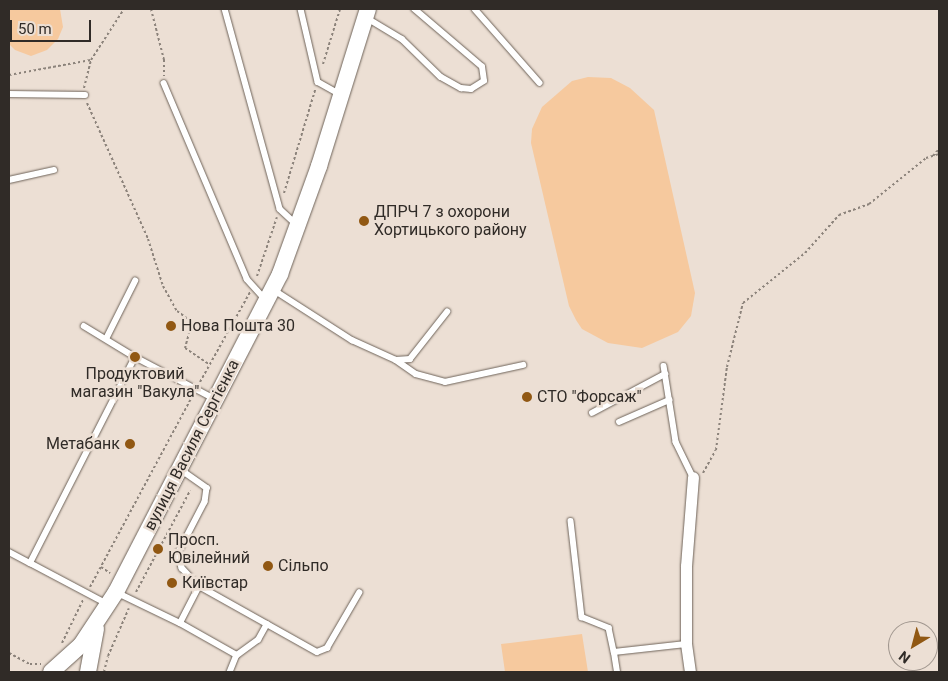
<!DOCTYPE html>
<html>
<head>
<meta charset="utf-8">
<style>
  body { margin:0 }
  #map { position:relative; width:948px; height:681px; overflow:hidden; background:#ecdfd4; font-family:Roboto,sans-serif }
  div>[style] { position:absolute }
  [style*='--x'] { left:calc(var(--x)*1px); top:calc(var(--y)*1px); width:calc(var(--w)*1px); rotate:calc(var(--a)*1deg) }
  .green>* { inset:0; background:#f6c99e }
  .path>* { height:2px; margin-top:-1px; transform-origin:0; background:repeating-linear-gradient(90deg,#8c837b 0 2.5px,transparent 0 5px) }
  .roads { filter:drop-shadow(0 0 1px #6e6359) drop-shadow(0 0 1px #6e6359) }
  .lane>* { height:5.5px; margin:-2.75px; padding:0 2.75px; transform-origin:2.75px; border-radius:2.75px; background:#fff }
  .street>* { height:11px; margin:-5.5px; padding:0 5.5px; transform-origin:5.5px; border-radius:5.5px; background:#fff }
  .secondary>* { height:16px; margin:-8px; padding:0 8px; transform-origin:8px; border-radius:8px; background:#fff }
  .dots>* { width:14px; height:14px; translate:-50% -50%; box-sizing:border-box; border:2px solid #ecdfd4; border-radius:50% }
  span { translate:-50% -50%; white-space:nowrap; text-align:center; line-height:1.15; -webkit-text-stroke:5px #ecdfd4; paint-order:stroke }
  .poi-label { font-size:16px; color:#302b27 }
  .left { translate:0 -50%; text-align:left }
  .right { translate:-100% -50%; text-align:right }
  .street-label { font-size:16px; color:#302b27 }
  .frame { position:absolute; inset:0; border:10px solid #302b27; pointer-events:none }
  .north { position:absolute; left:888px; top:621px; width:50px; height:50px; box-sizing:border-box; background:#ecdfd4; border:1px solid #a1978f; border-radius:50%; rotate:217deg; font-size:14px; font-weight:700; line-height:20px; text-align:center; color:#302b27 }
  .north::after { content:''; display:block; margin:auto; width:18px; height:22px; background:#915813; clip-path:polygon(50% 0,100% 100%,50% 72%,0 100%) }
  .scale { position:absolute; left:10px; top:20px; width:81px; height:22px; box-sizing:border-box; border:2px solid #302b27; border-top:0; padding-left:6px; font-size:15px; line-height:18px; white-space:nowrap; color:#302b27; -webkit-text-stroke:4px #ecdfd4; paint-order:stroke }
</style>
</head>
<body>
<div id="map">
  <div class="green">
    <div style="clip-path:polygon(9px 9px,60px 9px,63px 27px,58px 39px,47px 50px,31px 56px,15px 50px,9px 44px)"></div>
    <div style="clip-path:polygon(588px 77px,611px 78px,630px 88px,654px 110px,695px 293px,691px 316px,678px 332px,642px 348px,608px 343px,582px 329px,576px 320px,569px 306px,531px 143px,532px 129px,542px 107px,572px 81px)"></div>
    <div style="clip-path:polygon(582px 634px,588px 672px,505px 672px,501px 644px)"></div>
  </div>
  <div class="path">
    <div style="--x:151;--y:9;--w:53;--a:75.7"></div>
    <div style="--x:164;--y:60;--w:16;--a:90"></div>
    <div style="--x:323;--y:64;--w:58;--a:-72.8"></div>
    <div style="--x:9;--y:75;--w:83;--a:-10.4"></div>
    <div style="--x:84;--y:88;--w:29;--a:-76"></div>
    <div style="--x:91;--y:60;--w:61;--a:-57.1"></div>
    <div style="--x:87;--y:103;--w:149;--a:65.8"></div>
    <div style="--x:148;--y:239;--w:49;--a:72.3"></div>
    <div style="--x:163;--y:286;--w:29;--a:61"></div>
    <div style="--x:177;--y:311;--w:19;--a:36"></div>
    <div style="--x:192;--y:322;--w:27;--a:105"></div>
    <div style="--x:185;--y:348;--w:29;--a:34"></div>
    <div style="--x:933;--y:156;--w:9;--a:-49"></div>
    <div style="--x:284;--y:193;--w:108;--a:-73.2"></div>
    <div style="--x:257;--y:276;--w:62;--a:-71.3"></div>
    <div style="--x:200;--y:382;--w:103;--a:-60.9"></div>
    <div style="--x:703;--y:473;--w:26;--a:-61"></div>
    <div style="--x:716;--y:450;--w:84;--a:-82.5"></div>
    <div style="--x:727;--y:367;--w:66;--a:-76"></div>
    <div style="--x:743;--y:303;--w:80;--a:-38.9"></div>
    <div style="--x:805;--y:253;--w:51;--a:-48.2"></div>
    <div style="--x:839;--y:215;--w:32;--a:-20"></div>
    <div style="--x:869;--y:204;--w:73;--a:-38.9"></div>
    <div style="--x:926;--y:158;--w:14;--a:-17"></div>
    <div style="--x:101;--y:567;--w:11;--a:34"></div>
    <div style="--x:90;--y:587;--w:218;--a:-61.8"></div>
    <div style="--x:136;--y:592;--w:115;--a:-61.9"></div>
    <div style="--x:62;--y:643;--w:48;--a:-64"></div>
    <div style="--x:9;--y:653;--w:24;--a:28"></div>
    <div style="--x:30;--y:664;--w:11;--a:0"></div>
    <div style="--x:104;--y:672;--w:16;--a:-76"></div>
    <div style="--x:108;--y:656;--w:52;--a:-66.4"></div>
  </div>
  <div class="roads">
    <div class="lane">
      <div style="--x:225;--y:9;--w:207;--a:74.6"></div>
      <div style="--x:280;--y:209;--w:22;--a:43"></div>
      <div style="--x:301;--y:9;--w:75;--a:76.9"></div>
      <div style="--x:318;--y:82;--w:25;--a:29"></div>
      <div style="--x:475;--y:9;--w:98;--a:48.7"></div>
      <div style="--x:367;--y:18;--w:41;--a:31"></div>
      <div style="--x:402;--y:39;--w:54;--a:44.3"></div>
      <div style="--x:441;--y:77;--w:23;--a:29"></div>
      <div style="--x:461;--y:88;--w:10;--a:6"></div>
      <div style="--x:471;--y:89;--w:15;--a:-32"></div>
      <div style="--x:484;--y:81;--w:14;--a:-98"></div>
      <div style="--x:482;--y:67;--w:89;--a:-139.5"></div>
      <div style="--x:164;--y:83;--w:213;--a:67"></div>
      <div style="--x:247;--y:279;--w:27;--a:48"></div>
      <div style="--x:9;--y:94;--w:76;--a:0.8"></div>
      <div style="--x:9;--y:180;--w:46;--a:-12.5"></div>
      <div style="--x:274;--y:290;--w:93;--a:32.7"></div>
      <div style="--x:352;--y:340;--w:48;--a:24.4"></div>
      <div style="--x:396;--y:360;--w:14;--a:-4"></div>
      <div style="--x:410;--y:359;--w:60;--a:-51.8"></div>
      <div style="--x:84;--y:326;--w:60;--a:31.3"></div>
      <div style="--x:106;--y:339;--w:65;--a:-63.4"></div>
      <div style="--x:396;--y:360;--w:24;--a:35"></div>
      <div style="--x:416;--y:374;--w:30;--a:15"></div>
      <div style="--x:445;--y:382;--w:80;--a:-12.3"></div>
      <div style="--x:664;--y:366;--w:77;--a:81"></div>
      <div style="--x:676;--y:442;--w:39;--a:64"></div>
      <div style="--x:592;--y:413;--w:83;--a:-28.1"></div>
      <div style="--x:619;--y:422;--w:55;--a:-23.7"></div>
      <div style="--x:180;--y:469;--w:33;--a:35"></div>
      <div style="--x:207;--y:488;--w:14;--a:98"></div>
      <div style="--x:205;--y:502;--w:59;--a:117.4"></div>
      <div style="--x:178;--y:554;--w:15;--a:74"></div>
      <div style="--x:182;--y:568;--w:25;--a:47"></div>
      <div style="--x:199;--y:586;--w:135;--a:29.2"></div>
      <div style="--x:317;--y:652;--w:11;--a:-22"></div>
      <div style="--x:327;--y:648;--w:64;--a:-59.8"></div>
      <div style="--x:571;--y:521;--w:97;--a:83.5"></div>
      <div style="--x:582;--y:617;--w:29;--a:22"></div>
      <div style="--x:609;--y:628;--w:25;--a:78"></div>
      <div style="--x:9;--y:552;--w:24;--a:28"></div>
      <div style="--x:30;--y:563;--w:231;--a:-63"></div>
      <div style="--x:135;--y:357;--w:90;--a:27.7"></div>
      <div style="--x:30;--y:563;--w:86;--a:27.8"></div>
      <div style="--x:118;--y:593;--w:69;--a:25.8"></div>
      <div style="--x:180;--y:623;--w:42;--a:-62.8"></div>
      <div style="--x:180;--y:623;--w:65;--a:29.3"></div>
      <div style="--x:237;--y:655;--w:18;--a:112"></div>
      <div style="--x:237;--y:655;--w:26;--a:-36"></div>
      <div style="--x:258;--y:640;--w:18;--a:-61"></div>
      <div style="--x:617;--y:672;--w:20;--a:-99"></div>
      <div style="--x:614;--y:652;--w:72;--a:-6.3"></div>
    </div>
    <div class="street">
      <div style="--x:690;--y:672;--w:28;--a:-98"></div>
      <div style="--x:686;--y:644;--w:78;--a:-90"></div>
      <div style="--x:686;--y:566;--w:89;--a:-85.5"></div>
    </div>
    <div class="secondary">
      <div style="--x:51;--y:672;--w:40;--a:-42"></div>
      <div style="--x:81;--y:645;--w:64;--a:-56.6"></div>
      <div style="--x:116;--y:592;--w:358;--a:-62.7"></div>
      <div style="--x:280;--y:274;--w:115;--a:-70.1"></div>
      <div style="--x:319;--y:166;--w:164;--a:-72.7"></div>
      <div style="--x:88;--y:672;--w:44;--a:-79.5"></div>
    </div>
  </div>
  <div class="dots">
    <div style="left:364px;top:221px;background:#915813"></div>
    <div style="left:171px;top:326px;background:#915813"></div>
    <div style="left:135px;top:357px;background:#915813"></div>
    <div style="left:527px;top:397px;background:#915813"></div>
    <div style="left:130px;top:444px;background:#915813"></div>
    <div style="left:158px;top:549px;background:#915813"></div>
    <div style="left:268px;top:566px;background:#915813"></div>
    <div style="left:172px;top:583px;background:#915813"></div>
  </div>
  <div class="poi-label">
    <span class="left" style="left:374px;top:221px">ДПРЧ 7 з охорони<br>Хортицького району</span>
    <span class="left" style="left:181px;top:326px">Нова Пошта 30</span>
    <span style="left:135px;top:383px">Продуктовий<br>магазин "Вакула"</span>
    <span class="left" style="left:537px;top:397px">СТО "Форсаж"</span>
    <span class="right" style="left:120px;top:444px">Метабанк</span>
    <span class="left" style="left:168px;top:549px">Просп.<br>Ювілейний</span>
    <span class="left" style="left:278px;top:566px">Сільпо</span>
    <span class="left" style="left:182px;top:583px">Київстар</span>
  </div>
  <div class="street-label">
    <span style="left:192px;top:445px;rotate:-63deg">вулиця Василя Сергієнка</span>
  </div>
  <div class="frame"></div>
  <div class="north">N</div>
  <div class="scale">50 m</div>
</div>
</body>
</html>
